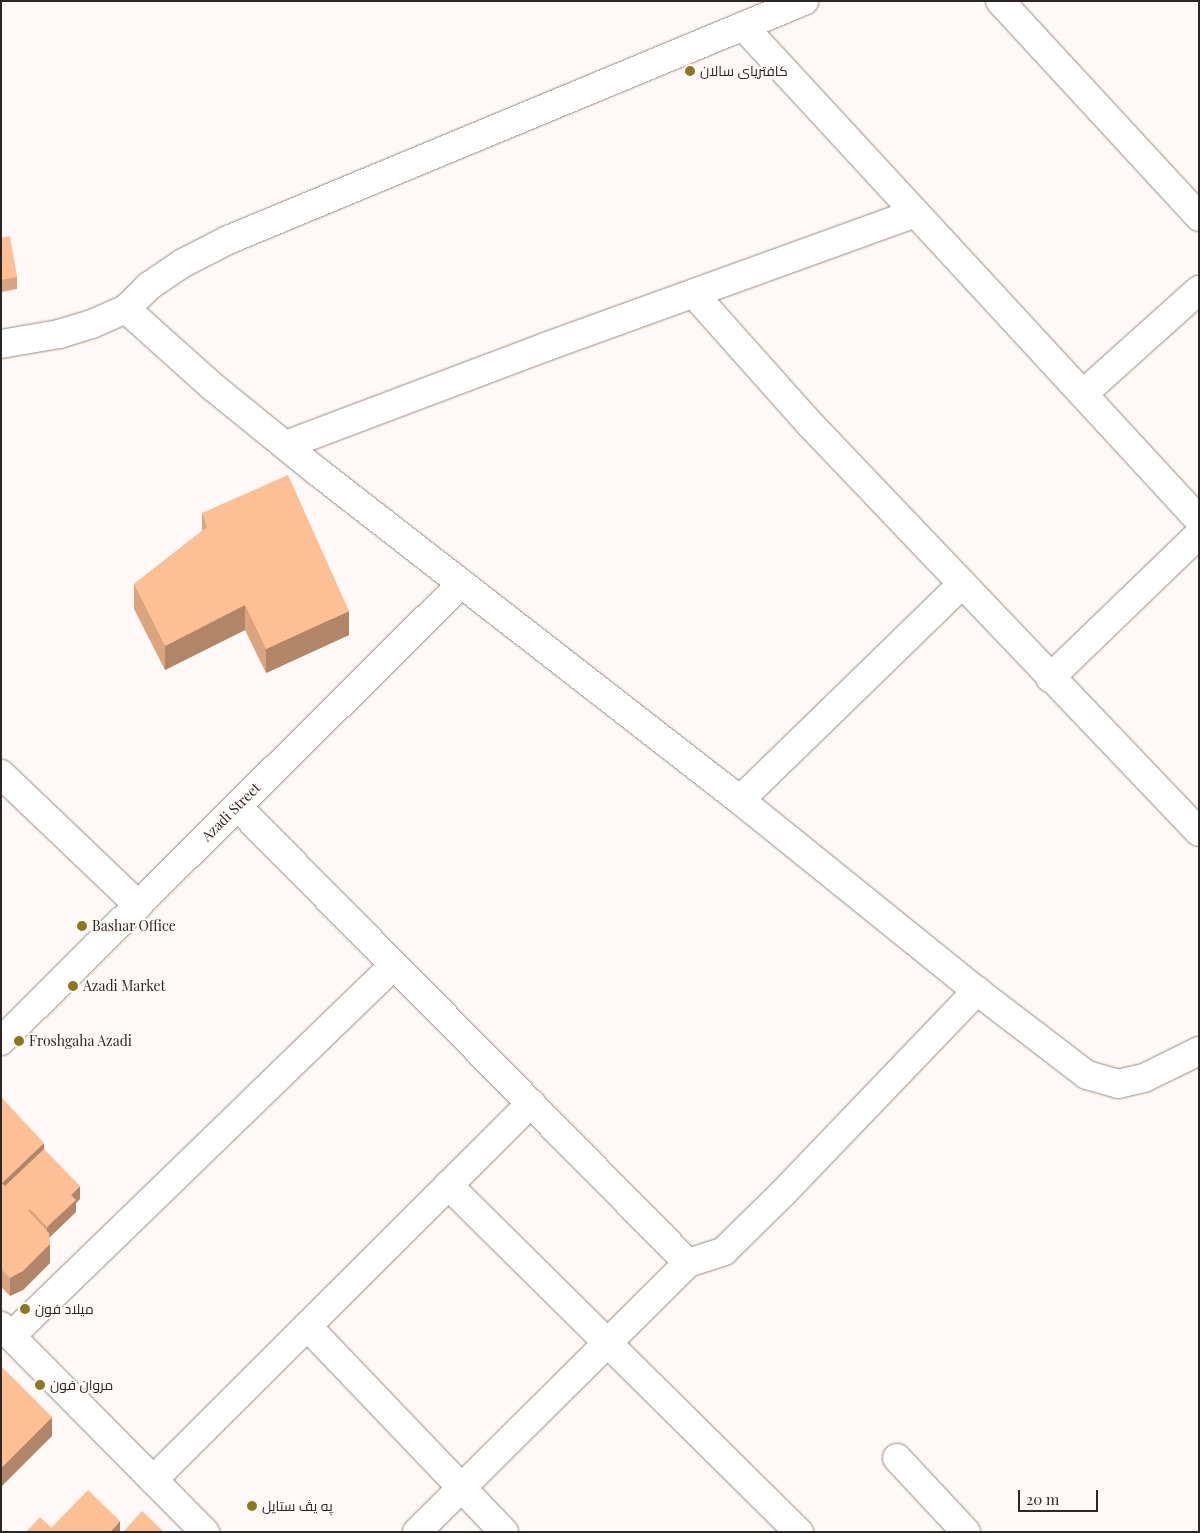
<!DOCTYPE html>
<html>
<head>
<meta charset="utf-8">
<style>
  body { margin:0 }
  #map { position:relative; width:1200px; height:1533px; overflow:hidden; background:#fef9f6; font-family:"Playfair Display",Cairo,serif }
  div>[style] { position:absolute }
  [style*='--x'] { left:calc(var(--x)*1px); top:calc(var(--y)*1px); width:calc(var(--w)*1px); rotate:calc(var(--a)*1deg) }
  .roads { filter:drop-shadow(0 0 1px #958a83) drop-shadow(0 0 1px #958a83) }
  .minor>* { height:28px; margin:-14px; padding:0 14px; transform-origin:14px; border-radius:14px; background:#fff }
  .wall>* { inset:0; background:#daa47f }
  .shaded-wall>* { inset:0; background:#b18668 }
  .building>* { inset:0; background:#fdbf94 }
  .dots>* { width:14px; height:14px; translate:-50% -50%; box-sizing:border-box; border:2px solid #fef9f6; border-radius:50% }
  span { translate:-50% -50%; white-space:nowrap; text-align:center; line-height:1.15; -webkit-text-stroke:4px #fef9f6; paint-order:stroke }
  .poi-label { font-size:14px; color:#2c2724 }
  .left { translate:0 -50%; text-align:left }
  .street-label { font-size:14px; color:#2c2724 }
  .frame { position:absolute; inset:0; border:2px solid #2c2724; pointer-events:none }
  .scale { position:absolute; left:1018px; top:1490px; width:80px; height:22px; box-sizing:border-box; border:2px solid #2c2724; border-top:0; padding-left:6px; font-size:15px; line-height:18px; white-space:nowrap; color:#2c2724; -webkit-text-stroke:4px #fef9f6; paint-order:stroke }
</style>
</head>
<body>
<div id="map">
  <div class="roads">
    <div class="minor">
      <div style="--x:1000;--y:1;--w:294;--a:47.3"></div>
      <div style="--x:743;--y:26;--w:672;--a:47.29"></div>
      <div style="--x:694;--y:294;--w:173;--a:48.3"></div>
      <div style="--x:809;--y:423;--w:565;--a:46.36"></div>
      <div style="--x:126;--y:309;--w:117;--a:41.9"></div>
      <div style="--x:213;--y:387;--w:135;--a:39"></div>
      <div style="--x:318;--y:472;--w:534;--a:37.86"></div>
      <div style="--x:740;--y:800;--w:304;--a:38.9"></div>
      <div style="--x:977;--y:991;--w:138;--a:37.4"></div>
      <div style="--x:1087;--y:1075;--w:32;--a:16"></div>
      <div style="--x:1118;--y:1084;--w:27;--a:-13"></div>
      <div style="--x:1144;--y:1078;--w:61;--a:-26.1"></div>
      <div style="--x:1;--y:344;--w:59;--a:-9.8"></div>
      <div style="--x:59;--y:334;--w:34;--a:-17"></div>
      <div style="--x:92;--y:324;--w:37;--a:-24"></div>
      <div style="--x:126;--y:309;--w:33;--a:-45"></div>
      <div style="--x:149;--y:286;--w:41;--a:-34.1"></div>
      <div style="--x:183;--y:263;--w:51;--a:-27.1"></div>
      <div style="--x:228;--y:240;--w:624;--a:-22.54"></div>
      <div style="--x:1083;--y:394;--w:156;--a:-41.9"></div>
      <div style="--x:286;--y:445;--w:280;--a:-20.7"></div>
      <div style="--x:548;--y:346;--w:390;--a:-19.9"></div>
      <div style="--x:1050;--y:678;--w:207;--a:-44"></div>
      <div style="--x:1;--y:774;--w:190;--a:43.7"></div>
      <div style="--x:740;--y:800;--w:310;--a:-44.2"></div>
      <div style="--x:237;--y:806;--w:642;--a:45.38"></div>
      <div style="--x:1;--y:1041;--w:648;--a:-44.81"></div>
      <div style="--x:448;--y:1185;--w:494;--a:44.7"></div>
      <div style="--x:1;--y:1326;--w:290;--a:45.3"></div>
      <div style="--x:307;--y:1326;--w:285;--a:46.3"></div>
      <div style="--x:11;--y:1336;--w:533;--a:-44.09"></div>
      <div style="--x:897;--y:1458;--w:101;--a:47"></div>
      <div style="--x:153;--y:1480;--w:534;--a:-44.92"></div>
      <div style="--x:417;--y:1532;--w:382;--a:-44.8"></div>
      <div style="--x:688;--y:1263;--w:38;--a:-18"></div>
      <div style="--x:724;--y:1251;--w:84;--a:-44.5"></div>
      <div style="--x:784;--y:1192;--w:279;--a:-46.2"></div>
    </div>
  </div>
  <div class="wall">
    <div style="clip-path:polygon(1px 238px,17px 277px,17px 289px,1px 292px)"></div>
    <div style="clip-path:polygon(202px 513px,349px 635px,266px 673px,245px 630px,165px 670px,134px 609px,134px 584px,202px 531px)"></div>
    <div style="clip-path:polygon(1px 1097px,44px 1149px,80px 1199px,76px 1203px,76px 1212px,49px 1237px,50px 1263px,23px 1290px,10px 1296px,1px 1287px)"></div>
  </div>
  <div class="shaded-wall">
    <div style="clip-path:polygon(245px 605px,245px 630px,165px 670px,165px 646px)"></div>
    <div style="clip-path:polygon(349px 611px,349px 635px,266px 673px,266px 649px)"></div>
    <div style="clip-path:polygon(44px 1143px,44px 1162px,2px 1189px,2px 1183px)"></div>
    <div style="clip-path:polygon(80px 1186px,80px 1199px,76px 1203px,76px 1212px,47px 1240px,47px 1227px,71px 1195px)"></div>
    <div style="clip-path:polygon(50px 1244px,50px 1263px,23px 1290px,10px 1296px,10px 1278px)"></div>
    <div style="clip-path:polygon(52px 1417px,52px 1436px,1px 1487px,1px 1468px)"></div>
    <div style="clip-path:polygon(120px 1521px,120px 1532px,110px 1532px)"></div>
  </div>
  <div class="building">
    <div style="clip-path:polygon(10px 236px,17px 277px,1px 280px,1px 238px)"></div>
    <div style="clip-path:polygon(288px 475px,349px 611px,266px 649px,245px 605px,165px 646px,134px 584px,207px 527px,202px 513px)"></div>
    <div style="clip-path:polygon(1px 1097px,44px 1143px,2px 1183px,49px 1233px,50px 1244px,23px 1271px,10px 1278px,1px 1269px)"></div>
    <div style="clip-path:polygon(44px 1149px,80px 1186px,71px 1195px,76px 1200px,47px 1227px,30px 1209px,28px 1211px,5px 1186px)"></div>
    <div style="clip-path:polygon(1px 1366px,52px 1417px,1px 1468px)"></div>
    <div style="clip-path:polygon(88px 1490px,120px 1521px,110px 1532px,56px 1532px,51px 1528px)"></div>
    <div style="clip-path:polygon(142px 1511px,164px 1532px,123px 1532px)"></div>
    <div style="clip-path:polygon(40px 1517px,56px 1532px,26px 1532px)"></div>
  </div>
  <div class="dots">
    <div style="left:690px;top:71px;background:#8c781d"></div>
    <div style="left:82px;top:926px;background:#8c781d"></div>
    <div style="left:73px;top:986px;background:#8c781d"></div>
    <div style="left:19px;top:1041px;background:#8c781d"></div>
    <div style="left:25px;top:1309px;background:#8c781d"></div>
    <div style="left:40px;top:1385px;background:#8c781d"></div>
    <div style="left:252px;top:1506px;background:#8c781d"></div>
  </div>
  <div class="poi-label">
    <span class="left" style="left:700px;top:71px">کافتریای سالان</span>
    <span class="left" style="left:92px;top:926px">Bashar Office</span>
    <span class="left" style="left:83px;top:986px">Azadi Market</span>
    <span class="left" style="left:29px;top:1041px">Froshgaha Azadi</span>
    <span class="left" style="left:35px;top:1309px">ميلاد فون</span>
    <span class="left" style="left:50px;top:1385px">مروان فون</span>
    <span class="left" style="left:262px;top:1506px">په يڤ ستايل</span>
  </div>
  <div class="street-label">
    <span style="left:231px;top:812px;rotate:-45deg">Azadi Street</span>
  </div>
  <div class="frame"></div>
  <div class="scale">20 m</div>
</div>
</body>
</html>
